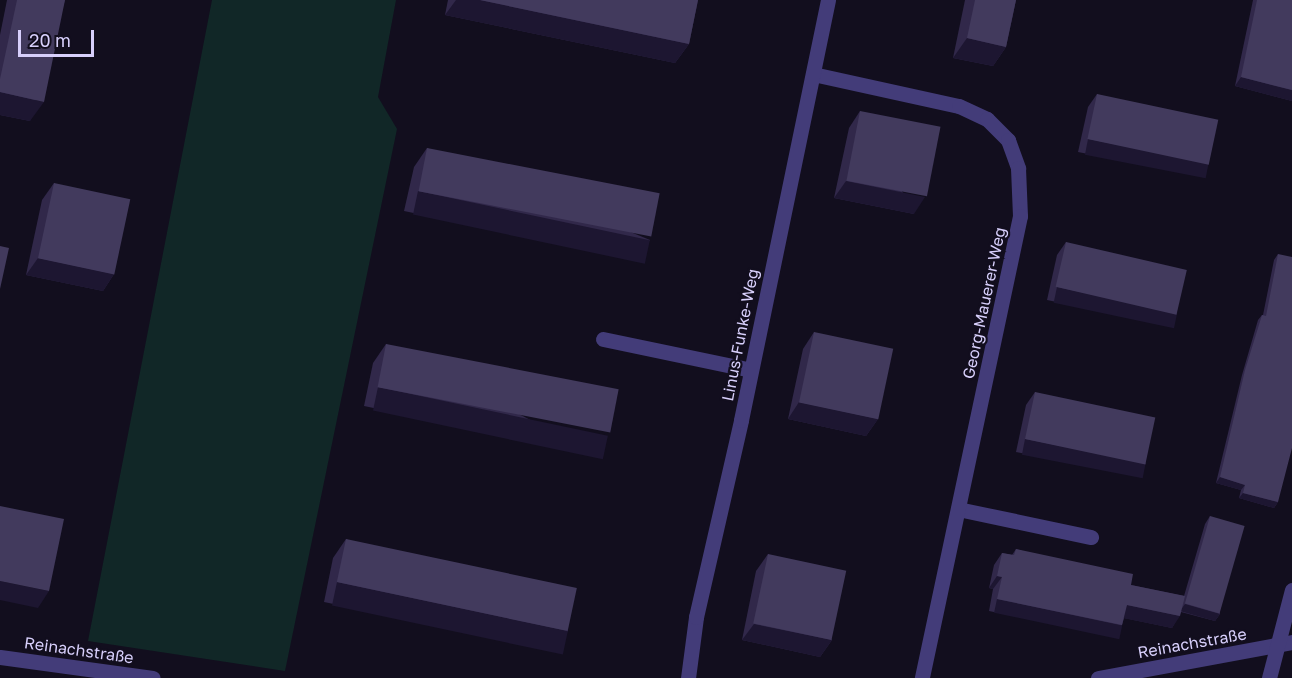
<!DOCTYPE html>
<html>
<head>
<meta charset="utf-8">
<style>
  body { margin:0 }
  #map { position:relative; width:1292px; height:678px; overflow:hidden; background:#120e1e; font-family:"Golos Text",sans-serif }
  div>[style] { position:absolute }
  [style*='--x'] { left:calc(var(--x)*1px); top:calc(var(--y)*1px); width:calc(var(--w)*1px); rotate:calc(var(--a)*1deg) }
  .green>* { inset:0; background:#112727 }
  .service>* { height:15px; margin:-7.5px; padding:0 7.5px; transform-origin:7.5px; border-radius:7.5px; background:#433c79 }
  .minor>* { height:15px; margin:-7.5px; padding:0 7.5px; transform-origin:7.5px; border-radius:7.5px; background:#433c79 }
  .wall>* { inset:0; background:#31284a }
  .shaded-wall>* { inset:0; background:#1d1631; transform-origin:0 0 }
  .building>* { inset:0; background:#423a5d; transform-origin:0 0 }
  span { translate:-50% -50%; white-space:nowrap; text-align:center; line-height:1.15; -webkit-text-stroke:4.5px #120e1e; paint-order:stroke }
  .street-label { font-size:16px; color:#d7cffb }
  .scale { position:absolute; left:18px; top:30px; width:76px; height:27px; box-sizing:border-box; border:3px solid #d7cffb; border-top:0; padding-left:8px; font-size:18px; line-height:21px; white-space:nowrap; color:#d7cffb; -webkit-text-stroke:4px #120e1e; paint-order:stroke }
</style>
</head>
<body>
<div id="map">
  <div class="green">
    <div style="clip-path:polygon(212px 0,396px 0,378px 97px,397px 129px,285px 671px,88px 641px)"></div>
  </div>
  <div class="service">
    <div style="--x:603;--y:339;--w:151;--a:11.8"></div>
    <div style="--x:958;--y:509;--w:136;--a:11.9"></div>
  </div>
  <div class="minor">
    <div style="--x:813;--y:74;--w:149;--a:12.4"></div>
    <div style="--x:959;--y:106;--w:31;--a:25"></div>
    <div style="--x:987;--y:119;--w:30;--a:45"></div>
    <div style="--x:1008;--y:140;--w:30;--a:70"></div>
    <div style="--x:1018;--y:168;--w:48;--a:87.6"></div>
    <div style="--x:1020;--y:216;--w:472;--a:102"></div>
    <div style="--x:0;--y:657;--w:154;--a:7.8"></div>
    <div style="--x:688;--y:678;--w:62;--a:-82.5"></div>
    <div style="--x:696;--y:617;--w:202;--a:-77.1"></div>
    <div style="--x:741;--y:420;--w:429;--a:-78.3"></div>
    <div style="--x:1098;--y:678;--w:197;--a:-10.5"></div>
    <div style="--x:1269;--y:678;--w:91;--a:-75.4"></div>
  </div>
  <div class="wall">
    <div style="clip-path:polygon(7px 0,65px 0,30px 121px,0 115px,0 35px)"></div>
    <div style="clip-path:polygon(448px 0,698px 0,689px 44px,675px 63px,445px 15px)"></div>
    <div style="clip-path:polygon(965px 0,1016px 0,1006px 47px,993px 66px,953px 58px)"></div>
    <div style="clip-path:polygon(1253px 0,1292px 0,1292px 101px,1235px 86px)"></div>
    <div style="clip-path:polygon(1097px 94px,1209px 163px,1200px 176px,1078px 152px,1088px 107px)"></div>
    <div style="clip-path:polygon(860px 111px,914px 214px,834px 198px,849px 128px)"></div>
    <div style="clip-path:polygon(427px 148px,650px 240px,636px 259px,404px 211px,414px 167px)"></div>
    <div style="clip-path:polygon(54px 183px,114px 274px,103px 291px,26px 275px,42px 200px)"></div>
    <div style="clip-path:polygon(1066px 242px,1168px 325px,1047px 300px,1057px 255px)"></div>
    <div style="clip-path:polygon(1278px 254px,1278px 502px,1274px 508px,1239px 498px,1241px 490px,1216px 483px,1242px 375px,1258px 320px,1262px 315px,1263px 315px,1274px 260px)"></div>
    <div style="clip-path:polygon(814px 332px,878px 419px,866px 436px,788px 419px,803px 349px)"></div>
    <div style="clip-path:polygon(386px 344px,595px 454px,364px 406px,373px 363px)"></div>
    <div style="clip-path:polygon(1035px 392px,1146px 463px,1137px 476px,1016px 452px,1026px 405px)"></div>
    <div style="clip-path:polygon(1210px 516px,1220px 614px,1215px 621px,1181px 612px,1172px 628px,1124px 618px,1122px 625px,1114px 637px,989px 611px,993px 589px,989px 588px,994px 565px,1002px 553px,1012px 555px,1016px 549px,1131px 585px,1184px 596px,1205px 524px)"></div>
    <div style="clip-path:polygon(346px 539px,568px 631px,555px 650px,324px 602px,333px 558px)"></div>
    <div style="clip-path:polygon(768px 554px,832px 640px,820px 657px,742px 640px,756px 571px)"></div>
  </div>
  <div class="shaded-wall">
    <div style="clip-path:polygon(456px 0,480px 0,689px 44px,675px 63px,445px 15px)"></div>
    <div style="clip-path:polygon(967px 38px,1006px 47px,993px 66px,953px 58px)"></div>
    <div style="clip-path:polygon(1241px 77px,1292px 90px,1292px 101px,1235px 86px)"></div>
    <div style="clip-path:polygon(0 92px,44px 102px,30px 121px,0 115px)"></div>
    <div style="left:1088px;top:139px;width:123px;height:16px;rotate:11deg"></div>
    <div style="clip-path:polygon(846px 181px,925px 197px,914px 214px,834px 198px)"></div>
    <div style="left:418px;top:191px;width:237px;height:24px;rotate:12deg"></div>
    <div style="clip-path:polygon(38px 258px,114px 274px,103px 291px,26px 275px)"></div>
    <div style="left:1057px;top:287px;width:123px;height:16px;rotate:12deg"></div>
    <div style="left:378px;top:387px;width:235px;height:24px;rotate:12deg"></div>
    <div style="clip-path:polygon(799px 402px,878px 419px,866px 436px,788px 419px)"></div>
    <div style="left:1025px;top:439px;width:123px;height:16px;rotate:11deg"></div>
    <div style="clip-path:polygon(1220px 477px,1245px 485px,1241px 490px,1216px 483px)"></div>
    <div style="clip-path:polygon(1243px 493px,1278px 502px,1274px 508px,1239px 498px)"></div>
    <div style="clip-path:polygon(997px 576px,1002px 577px,993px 589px,989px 588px)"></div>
    <div style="clip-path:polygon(0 581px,49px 591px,38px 608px,0 600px)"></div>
    <div style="left:337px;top:582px;width:236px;height:24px;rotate:12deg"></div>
    <div style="left:997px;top:599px;width:128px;height:14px;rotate:12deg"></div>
    <div style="clip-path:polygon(1185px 604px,1220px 614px,1215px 621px,1180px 611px)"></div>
    <div style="clip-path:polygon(1127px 605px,1180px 616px,1172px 628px,1118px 617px)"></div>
    <div style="clip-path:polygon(754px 624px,832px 640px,820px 657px,742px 640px)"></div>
  </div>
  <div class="building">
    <div style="clip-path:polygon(17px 0,65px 0,44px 102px,0 92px,0 79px)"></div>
    <div style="clip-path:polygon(480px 0,698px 0,689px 44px)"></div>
    <div style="clip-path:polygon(975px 0,1016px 0,1006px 47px,967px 38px)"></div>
    <div style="clip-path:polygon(1257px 0,1292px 0,1292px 90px,1241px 77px)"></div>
    <div style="left:1097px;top:94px;width:124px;height:46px;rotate:12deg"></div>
    <div style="left:860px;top:111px;width:82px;height:71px;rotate:11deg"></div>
    <div style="left:427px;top:148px;width:237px;height:44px;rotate:11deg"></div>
    <div style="left:54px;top:183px;width:78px;height:77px;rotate:12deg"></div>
    <div style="left:1066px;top:242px;width:124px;height:46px;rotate:13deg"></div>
    <div style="clip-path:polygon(0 246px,9px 248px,0 289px)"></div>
    <div style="clip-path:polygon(1278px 254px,1292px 257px,1292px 448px,1278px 502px,1243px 493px,1245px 485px,1220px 477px,1245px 370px,1262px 315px,1266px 316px)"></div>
    <div style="left:814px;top:332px;width:81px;height:72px;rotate:12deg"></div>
    <div style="left:386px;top:344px;width:237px;height:44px;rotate:11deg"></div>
    <div style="left:1035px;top:392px;width:123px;height:48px;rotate:12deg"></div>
    <div style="clip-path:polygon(0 506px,64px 519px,49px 591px,0 581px)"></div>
    <div style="left:1210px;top:516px;width:36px;height:91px;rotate:16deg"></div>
    <div style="left:346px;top:539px;width:236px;height:44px;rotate:12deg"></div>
    <div style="clip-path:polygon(1016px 549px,1133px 574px,1131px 585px,1185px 596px,1180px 616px,1127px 605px,1122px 625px,997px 599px,1002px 577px,997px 576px,1002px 553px,1014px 555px)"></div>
    <div style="left:768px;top:554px;width:80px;height:71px;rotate:12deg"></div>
  </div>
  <div class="street-label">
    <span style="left:984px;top:303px;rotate:-78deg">Georg-Mauerer-Weg</span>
    <span style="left:740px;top:335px;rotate:-79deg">Linus-Funke-Weg</span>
    <span style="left:1192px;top:643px;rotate:-10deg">Reinachstraße</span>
    <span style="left:79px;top:650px;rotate:8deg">Reinachstraße</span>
  </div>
  <div class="scale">20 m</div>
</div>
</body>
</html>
